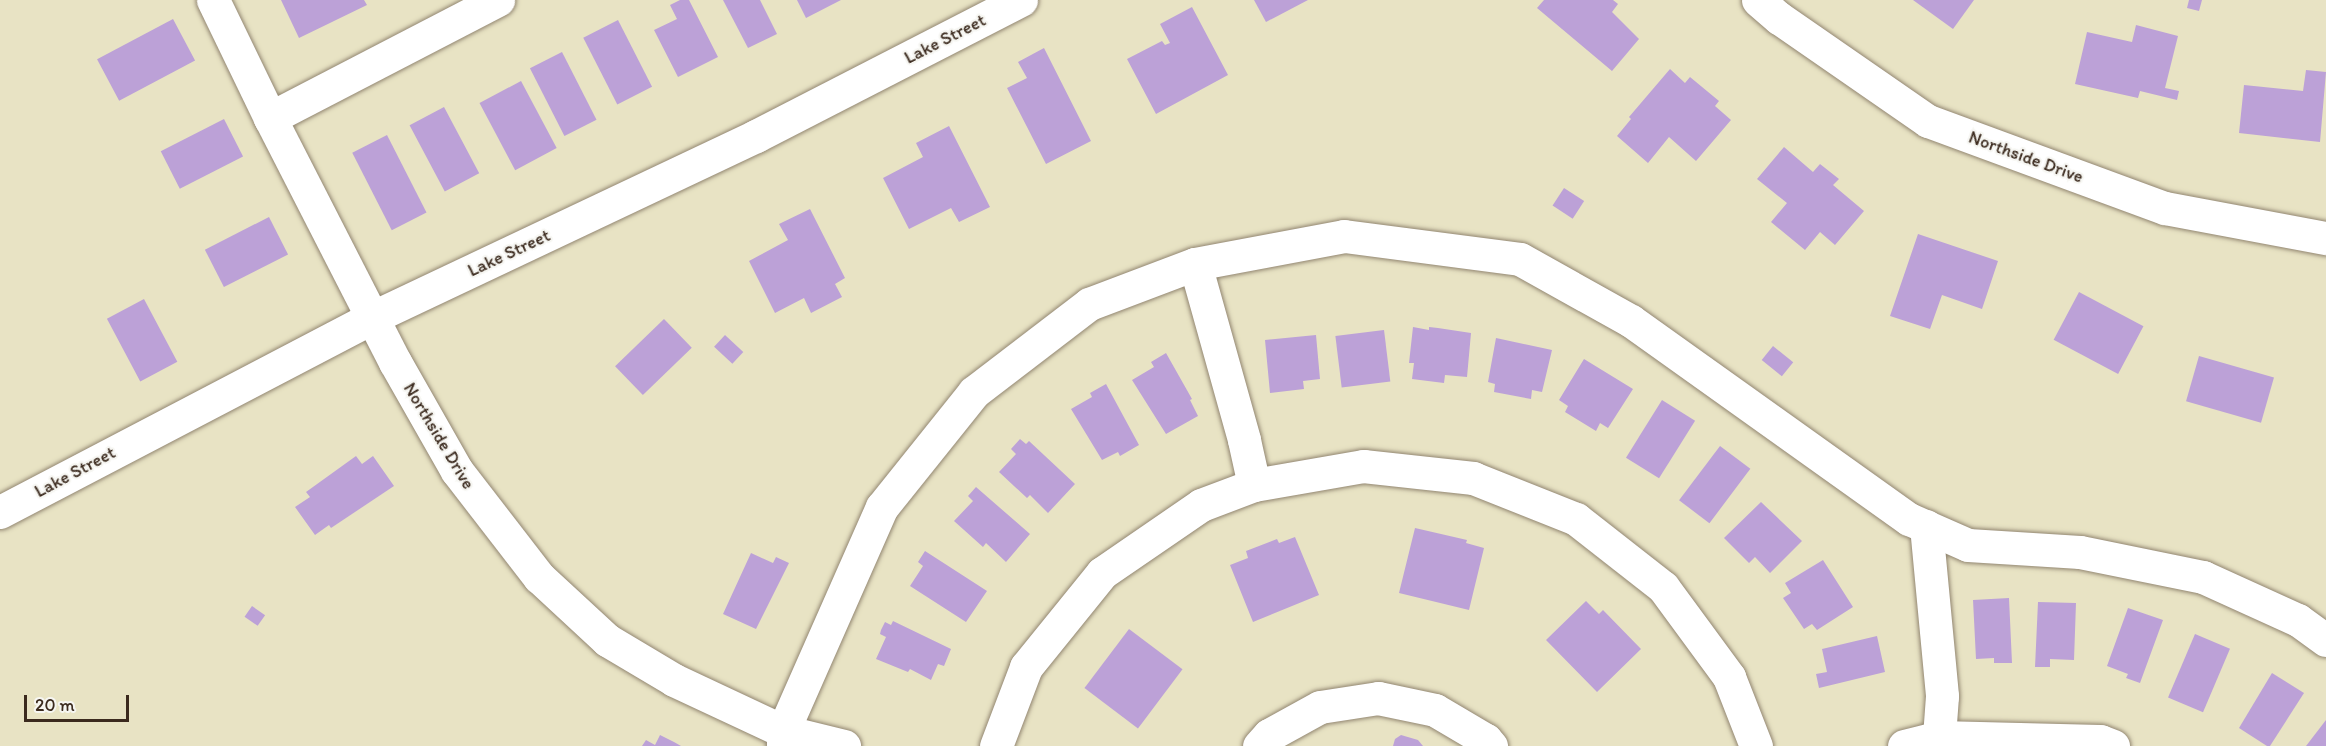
<!DOCTYPE html>
<html>
<head>
<meta charset="utf-8">
<style>
  body { margin:0 }
  #map { position:relative; width:2326px; height:746px; overflow:hidden; background:#e8e3c4; font-family:Itim,sans-serif }
  div>[style] { position:absolute }
  [style*='--x'] { left:calc(var(--x)*1px); top:calc(var(--y)*1px); width:calc(var(--w)*1px); rotate:calc(var(--a)*1deg) }
  .building>* { inset:0; background:#bca1d7; transform-origin:0 0 }
  .roads { filter:drop-shadow(0 0 2px #928671) drop-shadow(0 0 2px #928671) }
  .minor>* { height:33px; margin:-16.5px; padding:0 16.5px; transform-origin:16.5px; border-radius:16.5px; background:#fff }
  span { translate:-50% -50%; white-space:nowrap; text-align:center; line-height:1.15; -webkit-text-stroke:4.5px #f6f6f2; paint-order:stroke }
  .street-label { font-size:18px; color:#3b2a1e }
  .scale { position:absolute; left:24px; top:695px; width:105px; height:27px; box-sizing:border-box; border:3px solid #3b2a1e; border-top:0; padding-left:8px; font-size:18px; line-height:21px; white-space:nowrap; color:#3b2a1e; -webkit-text-stroke:4px #f6f6f2; paint-order:stroke }
</style>
</head>
<body>
<div id="map">
  <div class="building">
    <div style="clip-path:polygon(281px 0,364px 0,367px 5px,299px 38px)"></div>
    <div style="clip-path:polygon(680px 0,689px 0,718px 57px,678px 77px,654px 30px,677px 19px,670px 5px)"></div>
    <div style="clip-path:polygon(723px 0,760px 0,777px 34px,748px 48px)"></div>
    <div style="clip-path:polygon(797px 0,841px 0,806px 18px)"></div>
    <div style="clip-path:polygon(1254px 0,1308px 0,1266px 22px)"></div>
    <div style="clip-path:polygon(1544px 0,1613px 0,1618px 4px,1612px 12px,1639px 39px,1612px 71px,1537px 8px)"></div>
    <div style="clip-path:polygon(1913px 0,1974px 0,1953px 29px)"></div>
    <div style="clip-path:polygon(2189px 0,2202px 0,2199px 11px,2187px 8px)"></div>
    <div style="clip-path:polygon(1192px 7px,1228px 75px,1156px 114px,1127px 59px,1162px 41px,1165px 45px,1170px 43px,1160px 24px)"></div>
    <div style="left:173px;top:19px;width:47px;height:86px;rotate:62deg"></div>
    <div style="left:618px;top:20px;width:75px;height:39px;rotate:63deg"></div>
    <div style="clip-path:polygon(2136px 25px,2178px 36px,2165px 88px,2179px 91px,2177px 100px,2140px 91px,2138px 98px,2075px 84px,2087px 32px,2132px 42px)"></div>
    <div style="clip-path:polygon(1044px 48px,1091px 141px,1046px 164px,1007px 88px,1027px 78px,1018px 62px)"></div>
    <div style="left:562px;top:52px;width:76px;height:36px;rotate:63deg"></div>
    <div style="clip-path:polygon(1670px 69px,1685px 83px,1690px 77px,1719px 101px,1715px 106px,1731px 120px,1696px 161px,1669px 137px,1648px 163px,1617px 136px,1631px 119px,1629px 117px)"></div>
    <div style="clip-path:polygon(2306px 70px,2326px 72px,2320px 142px,2239px 133px,2244px 85px,2303px 91px)"></div>
    <div style="left:521px;top:81px;width:76px;height:47px;rotate:62deg"></div>
    <div style="left:444px;top:107px;width:75px;height:39px;rotate:62deg"></div>
    <div style="left:224px;top:119px;width:42px;height:71px;rotate:63deg"></div>
    <div style="clip-path:polygon(949px 126px,990px 207px,959px 222px,951px 208px,909px 229px,883px 178px,923px 157px,916px 143px)"></div>
    <div style="left:387px;top:135px;width:87px;height:39px;rotate:63deg"></div>
    <div style="clip-path:polygon(1784px 147px,1813px 172px,1820px 164px,1839px 179px,1833px 185px,1864px 211px,1835px 245px,1820px 232px,1805px 250px,1771px 222px,1787px 203px,1757px 179px)"></div>
    <div style="left:1564px;top:188px;width:24px;height:21px;rotate:33deg"></div>
    <div style="clip-path:polygon(810px 209px,845px 278px,835px 284px,842px 297px,811px 313px,804px 298px,775px 313px,749px 261px,788px 240px,779px 224px)"></div>
    <div style="left:269px;top:217px;width:42px;height:72px;rotate:63deg"></div>
    <div style="clip-path:polygon(1918px 234px,1998px 261px,1982px 309px,1942px 295px,1930px 329px,1890px 316px)"></div>
    <div style="left:2079px;top:292px;width:73px;height:54px;rotate:28deg"></div>
    <div style="left:144px;top:299px;width:71px;height:42px;rotate:62deg"></div>
    <div style="left:664px;top:319px;width:40px;height:68px;rotate:46deg"></div>
    <div style="clip-path:polygon(1413px 327px,1429px 330px,1429px 327px,1438px 328px,1471px 333px,1467px 377px,1445px 375px,1444px 383px,1412px 379px,1414px 363px,1409px 363px)"></div>
    <div style="left:1384px;top:330px;width:52px;height:49px;rotate:83deg"></div>
    <div style="left:725px;top:335px;width:25px;height:16px;rotate:43deg"></div>
    <div style="clip-path:polygon(1316px 335px,1320px 379px,1303px 381px,1304px 389px,1270px 393px,1265px 340px)"></div>
    <div style="clip-path:polygon(1496px 338px,1552px 350px,1542px 392px,1532px 390px,1531px 399px,1494px 392px,1495px 384px,1488px 382px)"></div>
    <div style="left:1773px;top:346px;width:26px;height:18px;rotate:39deg"></div>
    <div style="clip-path:polygon(1166px 353px,1192px 399px,1190px 400px,1198px 416px,1166px 434px,1132px 380px,1154px 367px,1151px 362px)"></div>
    <div style="left:2199px;top:356px;width:78px;height:47px;rotate:16deg"></div>
    <div style="clip-path:polygon(1584px 359px,1633px 389px,1608px 428px,1600px 423px,1596px 431px,1565px 412px,1568px 406px,1559px 400px)"></div>
    <div style="clip-path:polygon(1106px 384px,1139px 445px,1120px 456px,1118px 452px,1102px 460px,1071px 409px,1092px 397px,1090px 393px)"></div>
    <div style="left:1662px;top:400px;width:39px;height:68px;rotate:32deg"></div>
    <div style="clip-path:polygon(1020px 439px,1026px 444px,1029px 441px,1075px 484px,1048px 513px,1030px 495px,1027px 498px,999px 472px,1016px 454px,1011px 449px)"></div>
    <div style="left:1720px;top:446px;width:38px;height:68px;rotate:37deg"></div>
    <div style="clip-path:polygon(356px 456px,362px 464px,373px 456px,394px 486px,331px 528px,329px 525px,315px 535px,295px 507px,310px 497px,306px 492px)"></div>
    <div style="clip-path:polygon(976px 487px,1030px 534px,1006px 562px,986px 543px,983px 547px,954px 521px,973px 501px,968px 496px)"></div>
    <div style="clip-path:polygon(1761px 502px,1802px 541px,1770px 573px,1755px 557px,1749px 563px,1724px 538px)"></div>
    <div style="clip-path:polygon(1415px 528px,1467px 540px,1466px 543px,1484px 548px,1469px 610px,1399px 593px)"></div>
    <div style="clip-path:polygon(1295px 537px,1319px 595px,1253px 622px,1230px 565px,1248px 558px,1246px 551px,1277px 539px,1279px 543px)"></div>
    <div style="clip-path:polygon(925px 551px,987px 591px,966px 622px,910px 586px,923px 566px,918px 562px)"></div>
    <div style="clip-path:polygon(751px 553px,773px 563px,776px 557px,789px 563px,756px 629px,723px 614px)"></div>
    <div style="clip-path:polygon(1823px 560px,1853px 607px,1817px 630px,1812px 624px,1804px 629px,1783px 598px,1791px 593px,1785px 583px)"></div>
    <div style="clip-path:polygon(2009px 598px,2012px 663px,1994px 663px,1994px 658px,1976px 659px,1973px 600px)"></div>
    <div style="clip-path:polygon(1586px 601px,1599px 614px,1603px 610px,1641px 649px,1597px 692px,1546px 640px)"></div>
    <div style="clip-path:polygon(2038px 602px,2076px 603px,2074px 660px,2050px 659px,2050px 667px,2035px 667px)"></div>
    <div style="left:252px;top:606px;width:16px;height:13px;rotate:35deg"></div>
    <div style="clip-path:polygon(2128px 608px,2163px 620px,2140px 683px,2126px 678px,2128px 674px,2107px 666px)"></div>
    <div style="clip-path:polygon(893px 621px,951px 649px,944px 666px,938px 664px,931px 680px,910px 669px,908px 672px,876px 659px,886px 637px,880px 634px,881px 630px,885px 622px,891px 625px)"></div>
    <div style="left:1129px;top:629px;width:67px;height:74px;rotate:37deg"></div>
    <div style="left:2195px;top:634px;width:38px;height:69px;rotate:23deg"></div>
    <div style="clip-path:polygon(1877px 636px,1885px 672px,1819px 688px,1816px 674px,1827px 672px,1822px 649px)"></div>
    <div style="clip-path:polygon(2272px 673px,2304px 693px,2270px 746px,2267px 746px,2239px 728px)"></div>
    <div style="clip-path:polygon(2326px 720px,2326px 746px,2306px 746px)"></div>
    <div style="clip-path:polygon(660px 735px,674px 742px,681px 746px,642px 746px,646px 740px,655px 745px)"></div>
    <div style="clip-path:polygon(1401px 735px,1418px 740px,1423px 746px,1393px 746px,1395px 739px)"></div>
  </div>
  <div class="roads">
    <div class="minor">
      <div style="--x:213;--y:0;--w:131;--a:64.2"></div>
      <div style="--x:270;--y:118;--w:274;--a:62.9"></div>
      <div style="--x:395;--y:362;--w:125;--a:60.4"></div>
      <div style="--x:457;--y:471;--w:134;--a:52.3"></div>
      <div style="--x:539;--y:577;--w:93;--a:42.8"></div>
      <div style="--x:607;--y:640;--w:78;--a:30.8"></div>
      <div style="--x:674;--y:680;--w:120;--a:25.1"></div>
      <div style="--x:783;--y:731;--w:63;--a:13.8"></div>
      <div style="--x:1758;--y:0;--w:28;--a:41"></div>
      <div style="--x:1779;--y:18;--w:181;--a:34.7"></div>
      <div style="--x:1928;--y:121;--w:252;--a:20.2"></div>
      <div style="--x:2165;--y:208;--w:164;--a:10.6"></div>
      <div style="--x:270;--y:118;--w:257;--a:-27.4"></div>
      <div style="--x:1195;--y:264;--w:183;--a:74.4"></div>
      <div style="--x:1244;--y:440;--w:46;--a:77.5"></div>
      <div style="--x:0;--y:512;--w:419;--a:-27.6"></div>
      <div style="--x:371;--y:318;--w:426;--a:-25.3"></div>
      <div style="--x:756;--y:136;--w:298;--a:-27.2"></div>
      <div style="--x:1926;--y:526;--w:171;--a:84.6"></div>
      <div style="--x:1942;--y:696;--w:41;--a:94.2"></div>
      <div style="--x:783;--y:746;--w:15;--a:-90"></div>
      <div style="--x:783;--y:731;--w:245;--a:-66.2"></div>
      <div style="--x:882;--y:507;--w:147;--a:-51.3"></div>
      <div style="--x:974;--y:392;--w:145;--a:-37.4"></div>
      <div style="--x:1089;--y:304;--w:113;--a:-20.7"></div>
      <div style="--x:1195;--y:264;--w:152;--a:-10.6"></div>
      <div style="--x:1344;--y:236;--w:177;--a:7.4"></div>
      <div style="--x:1520;--y:259;--w:127;--a:29.2"></div>
      <div style="--x:1631;--y:321;--w:341;--a:35.5"></div>
      <div style="--x:1909;--y:519;--w:64;--a:23.8"></div>
      <div style="--x:1968;--y:545;--w:112;--a:3.6"></div>
      <div style="--x:2080;--y:552;--w:126;--a:11.5"></div>
      <div style="--x:2203;--y:577;--w:104;--a:24.4"></div>
      <div style="--x:2298;--y:620;--w:34;--a:36"></div>
      <div style="--x:996;--y:746;--w:85;--a:-69.2"></div>
      <div style="--x:1026;--y:667;--w:121;--a:-51"></div>
      <div style="--x:1102;--y:573;--w:120;--a:-34.5"></div>
      <div style="--x:1201;--y:505;--w:57;--a:-20.7"></div>
      <div style="--x:1254;--y:485;--w:111;--a:-9.9"></div>
      <div style="--x:1363;--y:466;--w:111;--a:6.2"></div>
      <div style="--x:1473;--y:478;--w:111;--a:21.7"></div>
      <div style="--x:1576;--y:519;--w:110;--a:38"></div>
      <div style="--x:1663;--y:587;--w:112;--a:53.7"></div>
      <div style="--x:1729;--y:677;--w:74;--a:68.6"></div>
      <div style="--x:1259;--y:746;--w:15;--a:-48"></div>
      <div style="--x:1269;--y:735;--w:58;--a:-28.8"></div>
      <div style="--x:1320;--y:707;--w:59;--a:-8.8"></div>
      <div style="--x:1378;--y:698;--w:58;--a:11.9"></div>
      <div style="--x:1435;--y:710;--w:59;--a:30.5"></div>
      <div style="--x:1486;--y:740;--w:8;--a:50"></div>
      <div style="--x:1904;--y:746;--w:36;--a:-14"></div>
      <div style="--x:1939;--y:737;--w:161;--a:1.4"></div>
      <div style="--x:2100;--y:741;--w:14;--a:21"></div>
    </div>
  </div>
  <div class="street-label">
    <span style="left:945px;top:39px;rotate:-27deg">Lake Street</span>
    <span style="left:2026px;top:157px;rotate:20deg">Northside Drive</span>
    <span style="left:509px;top:253px;rotate:-25deg">Lake Street</span>
    <span style="left:439px;top:436px;rotate:59deg">Northside Drive</span>
    <span style="left:75px;top:472px;rotate:-28deg">Lake Street</span>
  </div>
  <div class="scale">20 m</div>
</div>
</body>
</html>
